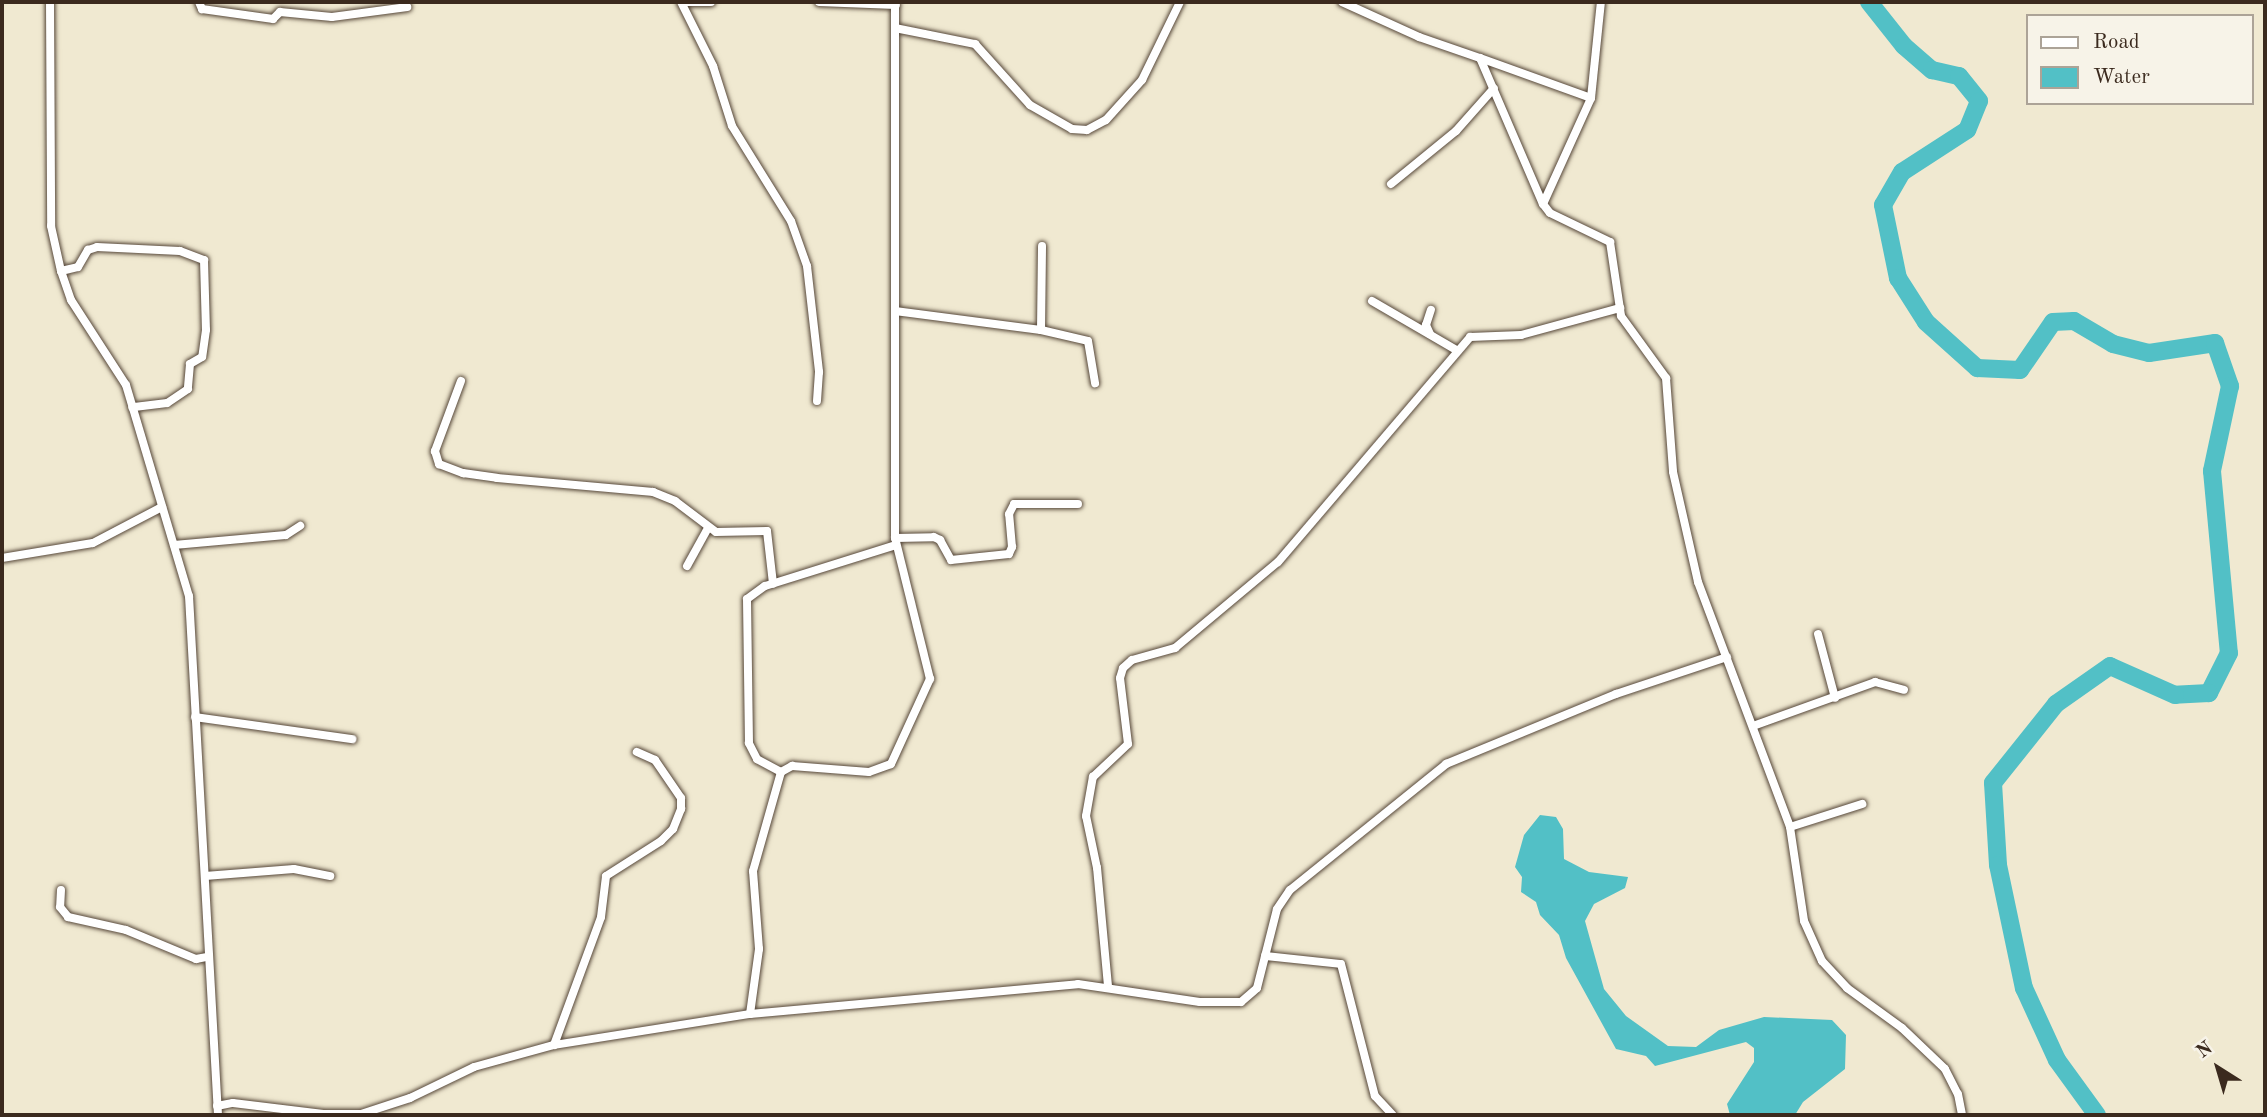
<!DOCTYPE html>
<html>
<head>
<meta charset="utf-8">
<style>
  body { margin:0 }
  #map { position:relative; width:2267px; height:1117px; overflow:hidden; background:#f0e9d1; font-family:"Old Standard TT",serif }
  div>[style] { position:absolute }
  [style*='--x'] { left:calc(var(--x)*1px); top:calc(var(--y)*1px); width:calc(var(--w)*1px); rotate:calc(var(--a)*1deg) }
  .water>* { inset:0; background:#52c0c6 }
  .river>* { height:18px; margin:-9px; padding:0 9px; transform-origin:9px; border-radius:9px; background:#52c0c6 }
  .roads { filter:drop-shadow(0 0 2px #564739) drop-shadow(0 0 2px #564739) }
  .minor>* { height:8px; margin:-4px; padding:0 4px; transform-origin:4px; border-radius:4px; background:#fff }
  span { translate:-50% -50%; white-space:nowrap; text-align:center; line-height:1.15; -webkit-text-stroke:5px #f7f3e8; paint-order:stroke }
  .frame { position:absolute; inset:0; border:4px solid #3b2a1e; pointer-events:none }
  .legend { position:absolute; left:2026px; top:14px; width:228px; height:91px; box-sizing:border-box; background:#f7f3e8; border:2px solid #aca397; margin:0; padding:9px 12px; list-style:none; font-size:21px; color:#3b2a1e }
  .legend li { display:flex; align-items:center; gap:14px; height:35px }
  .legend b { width:35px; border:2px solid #aca397 }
  .north { position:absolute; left:2183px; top:1033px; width:70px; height:70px; -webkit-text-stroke:5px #f7f3e8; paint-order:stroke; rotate:323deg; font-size:19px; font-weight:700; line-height:28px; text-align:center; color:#3b2a1e }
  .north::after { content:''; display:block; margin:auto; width:24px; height:32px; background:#3b2a1e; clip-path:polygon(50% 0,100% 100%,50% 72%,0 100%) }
</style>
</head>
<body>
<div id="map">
  <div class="water">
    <div style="clip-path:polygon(1540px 815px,1556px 817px,1563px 829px,1564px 859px,1589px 872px,1628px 877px,1625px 888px,1594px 904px,1585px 921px,1604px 989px,1626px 1016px,1668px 1046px,1696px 1047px,1719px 1030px,1764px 1017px,1832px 1020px,1846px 1035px,1845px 1069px,1803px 1102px,1795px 1115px,1730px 1115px,1727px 1104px,1754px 1062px,1754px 1048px,1746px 1042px,1655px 1066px,1646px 1056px,1616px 1049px,1566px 958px,1559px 935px,1540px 915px,1536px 902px,1521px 892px,1522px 877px,1515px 867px,1524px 835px)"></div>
  </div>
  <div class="river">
    <div style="--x:1869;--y:2;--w:56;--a:51.5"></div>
    <div style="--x:1904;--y:46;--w:37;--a:41"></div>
    <div style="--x:1932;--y:70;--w:28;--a:13"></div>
    <div style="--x:1959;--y:76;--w:32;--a:51"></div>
    <div style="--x:1979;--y:101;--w:31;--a:112"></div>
    <div style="--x:1967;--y:130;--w:77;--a:147.1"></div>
    <div style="--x:1902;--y:172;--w:38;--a:120"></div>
    <div style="--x:1883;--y:205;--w:75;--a:78.4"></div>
    <div style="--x:1898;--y:278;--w:52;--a:57.5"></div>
    <div style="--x:1926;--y:322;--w:69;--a:42"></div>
    <div style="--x:1977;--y:368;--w:43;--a:2.7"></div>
    <div style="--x:2020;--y:370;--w:58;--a:-55.5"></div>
    <div style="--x:2053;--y:322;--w:21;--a:-3"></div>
    <div style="--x:2074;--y:321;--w:45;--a:30.5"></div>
    <div style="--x:2113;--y:344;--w:37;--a:14"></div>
    <div style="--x:2149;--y:353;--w:67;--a:-8.6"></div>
    <div style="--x:2215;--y:343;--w:46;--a:70.8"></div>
    <div style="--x:2230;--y:386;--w:87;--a:102"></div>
    <div style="--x:2212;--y:471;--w:183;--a:84.7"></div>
    <div style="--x:2229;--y:653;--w:45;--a:116.6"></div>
    <div style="--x:2209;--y:693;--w:34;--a:177"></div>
    <div style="--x:2175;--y:695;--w:71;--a:-156"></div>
    <div style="--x:2110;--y:666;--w:66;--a:144.9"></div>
    <div style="--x:2056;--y:704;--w:101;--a:128.6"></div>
    <div style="--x:1993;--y:783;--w:82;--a:86.5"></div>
    <div style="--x:1998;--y:865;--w:126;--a:78.1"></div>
    <div style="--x:2024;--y:988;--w:79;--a:65.4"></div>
    <div style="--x:2057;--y:1060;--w:68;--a:54"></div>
  </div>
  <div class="roads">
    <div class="minor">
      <div style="--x:50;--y:2;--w:224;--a:89.7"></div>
      <div style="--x:51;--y:226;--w:46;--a:77.5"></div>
      <div style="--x:61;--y:271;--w:31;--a:71"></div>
      <div style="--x:71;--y:300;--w:101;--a:57.1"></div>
      <div style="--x:126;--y:385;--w:220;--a:73.4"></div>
      <div style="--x:189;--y:596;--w:520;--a:86.8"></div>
      <div style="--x:199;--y:2;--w:8;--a:67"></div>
      <div style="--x:202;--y:9;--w:72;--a:8"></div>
      <div style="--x:273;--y:19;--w:10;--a:-45"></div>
      <div style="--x:280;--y:12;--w:52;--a:5.5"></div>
      <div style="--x:332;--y:17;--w:76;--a:-7.6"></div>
      <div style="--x:681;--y:2;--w:72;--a:63.4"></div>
      <div style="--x:713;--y:66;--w:63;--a:72.4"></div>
      <div style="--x:732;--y:126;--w:112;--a:58.2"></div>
      <div style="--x:791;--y:221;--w:48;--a:70.4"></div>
      <div style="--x:807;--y:266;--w:107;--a:83.5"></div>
      <div style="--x:819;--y:372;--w:29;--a:94"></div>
      <div style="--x:687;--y:2;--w:24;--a:0"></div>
      <div style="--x:819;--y:2;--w:77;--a:2.2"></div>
      <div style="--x:1342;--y:2;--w:85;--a:24.4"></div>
      <div style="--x:1419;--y:37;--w:65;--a:19"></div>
      <div style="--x:1480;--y:58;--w:159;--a:66.7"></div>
      <div style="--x:1543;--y:204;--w:11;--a:52"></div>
      <div style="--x:1550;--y:213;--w:67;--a:25.8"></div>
      <div style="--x:1610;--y:242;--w:75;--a:81.5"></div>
      <div style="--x:1621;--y:316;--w:77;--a:54"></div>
      <div style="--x:1666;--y:378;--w:94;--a:85.7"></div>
      <div style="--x:1673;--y:472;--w:113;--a:77.2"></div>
      <div style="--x:1698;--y:582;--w:262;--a:69.4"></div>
      <div style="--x:1790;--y:827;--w:95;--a:81.5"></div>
      <div style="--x:1804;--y:921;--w:44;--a:65.8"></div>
      <div style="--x:1822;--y:961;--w:37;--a:47"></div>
      <div style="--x:1847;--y:988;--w:68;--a:36"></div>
      <div style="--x:1902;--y:1028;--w:59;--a:43.6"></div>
      <div style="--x:1945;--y:1069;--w:28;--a:63"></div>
      <div style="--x:1958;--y:1094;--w:21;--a:79"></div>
      <div style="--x:895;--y:28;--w:82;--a:11.3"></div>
      <div style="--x:975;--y:44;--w:82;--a:48"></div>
      <div style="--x:1030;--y:105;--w:48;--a:29.7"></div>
      <div style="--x:1072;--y:129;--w:15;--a:4"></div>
      <div style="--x:1087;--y:130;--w:21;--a:-28"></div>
      <div style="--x:1106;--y:120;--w:54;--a:-48"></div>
      <div style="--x:1142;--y:80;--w:87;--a:-64"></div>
      <div style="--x:1480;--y:58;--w:118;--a:19.8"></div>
      <div style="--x:1391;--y:184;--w:84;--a:-39.2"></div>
      <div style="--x:1456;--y:131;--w:57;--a:-48.5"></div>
      <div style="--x:1543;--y:204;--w:116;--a:-65.6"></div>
      <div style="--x:1591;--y:98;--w:97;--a:-84.1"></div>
      <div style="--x:61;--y:271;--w:17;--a:-13"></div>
      <div style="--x:78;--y:267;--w:20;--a:-60"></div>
      <div style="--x:88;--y:250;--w:9;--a:-18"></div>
      <div style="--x:97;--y:247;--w:83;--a:2.8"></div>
      <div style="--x:180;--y:251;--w:26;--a:21"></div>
      <div style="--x:204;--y:260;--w:70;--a:88.4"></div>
      <div style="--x:206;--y:330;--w:27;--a:98"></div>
      <div style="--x:202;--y:357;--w:14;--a:150"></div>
      <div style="--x:190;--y:364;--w:25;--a:95"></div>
      <div style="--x:188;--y:389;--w:25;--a:146"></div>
      <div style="--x:167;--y:403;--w:35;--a:173"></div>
      <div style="--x:1372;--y:301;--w:99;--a:30.2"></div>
      <div style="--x:895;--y:311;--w:147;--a:7.4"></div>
      <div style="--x:1041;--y:330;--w:84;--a:-89.3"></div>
      <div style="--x:1041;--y:330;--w:48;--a:13.2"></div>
      <div style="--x:1088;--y:341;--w:43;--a:80.5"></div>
      <div style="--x:1430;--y:334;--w:10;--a:-114"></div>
      <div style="--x:1426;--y:325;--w:16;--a:-72"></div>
      <div style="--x:461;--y:381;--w:75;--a:110.4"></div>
      <div style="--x:435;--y:451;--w:14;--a:73"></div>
      <div style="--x:439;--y:464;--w:26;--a:21"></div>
      <div style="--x:463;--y:473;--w:34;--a:8"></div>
      <div style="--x:497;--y:478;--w:157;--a:5.1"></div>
      <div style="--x:653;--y:492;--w:24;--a:22"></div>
      <div style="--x:675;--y:501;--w:51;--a:37.1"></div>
      <div style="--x:716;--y:532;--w:51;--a:-1.1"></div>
      <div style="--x:767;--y:531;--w:53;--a:83.5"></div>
      <div style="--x:895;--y:538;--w:39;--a:-1"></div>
      <div style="--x:934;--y:537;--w:7;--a:27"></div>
      <div style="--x:940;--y:540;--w:23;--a:61"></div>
      <div style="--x:951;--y:560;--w:58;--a:-5.9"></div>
      <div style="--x:1009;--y:554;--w:8;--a:-67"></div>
      <div style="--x:1012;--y:547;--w:33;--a:-95"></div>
      <div style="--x:1009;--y:514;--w:11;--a:-63"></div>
      <div style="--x:1014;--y:504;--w:64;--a:0"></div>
      <div style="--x:174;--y:545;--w:112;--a:-5.1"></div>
      <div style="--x:286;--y:535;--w:17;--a:-33"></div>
      <div style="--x:2;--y:558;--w:92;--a:-9.4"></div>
      <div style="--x:93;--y:543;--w:78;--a:-27.6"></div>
      <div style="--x:687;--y:566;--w:43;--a:-61.1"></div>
      <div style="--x:1818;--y:634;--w:66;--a:75.1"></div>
      <div style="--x:195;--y:717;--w:159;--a:8"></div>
      <div style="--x:1753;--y:726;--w:130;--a:-19.8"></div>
      <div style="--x:1875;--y:682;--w:30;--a:15"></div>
      <div style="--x:781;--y:772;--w:27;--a:-152"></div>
      <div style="--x:757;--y:759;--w:18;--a:-117"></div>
      <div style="--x:749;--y:743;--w:144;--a:-90.8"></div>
      <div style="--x:747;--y:599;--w:22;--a:-36"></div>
      <div style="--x:765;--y:586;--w:137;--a:-17.4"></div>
      <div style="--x:1790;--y:827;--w:76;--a:-17.7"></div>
      <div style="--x:205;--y:876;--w:89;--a:-4.5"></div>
      <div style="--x:294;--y:869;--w:37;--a:11"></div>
      <div style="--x:61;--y:890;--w:17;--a:93"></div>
      <div style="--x:60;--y:907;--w:13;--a:51"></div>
      <div style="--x:68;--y:917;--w:59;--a:12.6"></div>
      <div style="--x:126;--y:930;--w:76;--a:22.5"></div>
      <div style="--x:196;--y:959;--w:10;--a:-11"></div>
      <div style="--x:1265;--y:956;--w:76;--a:6"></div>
      <div style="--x:1341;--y:964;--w:136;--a:75.6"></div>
      <div style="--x:1375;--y:1096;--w:26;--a:47"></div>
      <div style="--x:1108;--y:986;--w:119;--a:-95.3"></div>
      <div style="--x:1097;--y:868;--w:53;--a:-101.9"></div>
      <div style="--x:1086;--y:816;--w:40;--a:-80"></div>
      <div style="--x:1093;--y:777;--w:48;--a:-43.3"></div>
      <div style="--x:1128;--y:744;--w:66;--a:-96.9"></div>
      <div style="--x:1120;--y:678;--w:10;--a:-73"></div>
      <div style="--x:1123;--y:668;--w:12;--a:-42"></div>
      <div style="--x:1132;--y:660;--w:45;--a:-15.6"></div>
      <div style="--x:1175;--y:648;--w:134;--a:-39.9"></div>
      <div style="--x:1278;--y:562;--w:296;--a:-49.5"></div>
      <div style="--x:1470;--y:337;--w:51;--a:-2.2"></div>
      <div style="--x:1521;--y:335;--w:103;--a:-15.3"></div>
      <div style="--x:750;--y:1014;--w:66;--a:-82.1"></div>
      <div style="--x:759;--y:949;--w:78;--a:-94.4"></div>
      <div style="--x:753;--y:871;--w:103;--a:-74.2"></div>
      <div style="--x:781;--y:772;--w:13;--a:-29"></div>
      <div style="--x:792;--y:766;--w:77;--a:4.5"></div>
      <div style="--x:869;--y:772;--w:23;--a:-20"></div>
      <div style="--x:891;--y:764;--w:94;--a:-65.4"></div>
      <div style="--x:930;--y:679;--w:145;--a:-103.9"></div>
      <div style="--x:895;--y:538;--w:536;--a:-90"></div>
      <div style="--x:554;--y:1045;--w:136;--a:-69.8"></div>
      <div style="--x:601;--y:917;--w:41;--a:-83"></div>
      <div style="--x:606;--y:876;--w:65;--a:-32.5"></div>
      <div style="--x:661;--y:841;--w:17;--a:-45"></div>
      <div style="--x:673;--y:829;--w:22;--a:-68"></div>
      <div style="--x:681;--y:809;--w:11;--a:-90"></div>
      <div style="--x:681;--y:798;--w:46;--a:-124.4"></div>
      <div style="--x:655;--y:760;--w:20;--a:-156"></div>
      <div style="--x:217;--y:1106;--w:16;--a:-11"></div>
      <div style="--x:233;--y:1103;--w:91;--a:7"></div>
      <div style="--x:323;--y:1114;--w:38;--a:0"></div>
      <div style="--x:361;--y:1114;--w:52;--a:-18.1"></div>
      <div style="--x:410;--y:1098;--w:71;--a:-25.8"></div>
      <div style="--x:474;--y:1067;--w:83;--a:-15.4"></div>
      <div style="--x:554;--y:1045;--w:198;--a:-9"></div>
      <div style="--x:750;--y:1014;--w:329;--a:-5.2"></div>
      <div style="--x:1078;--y:984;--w:123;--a:8.4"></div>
      <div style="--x:1200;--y:1002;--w:41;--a:0"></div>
      <div style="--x:1241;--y:1002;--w:21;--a:-41"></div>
      <div style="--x:1257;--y:988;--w:81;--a:-75.8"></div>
      <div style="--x:1277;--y:909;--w:23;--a:-56"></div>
      <div style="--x:1290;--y:890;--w:201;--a:-38.9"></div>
      <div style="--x:1446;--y:764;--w:184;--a:-22.4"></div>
      <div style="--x:1616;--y:694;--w:117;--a:-18.4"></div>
    </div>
  </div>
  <div class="frame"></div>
  <ul class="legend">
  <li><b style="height:9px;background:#fff"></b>Road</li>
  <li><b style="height:19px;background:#52c0c6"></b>Water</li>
  </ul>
  <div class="north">N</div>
</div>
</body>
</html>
